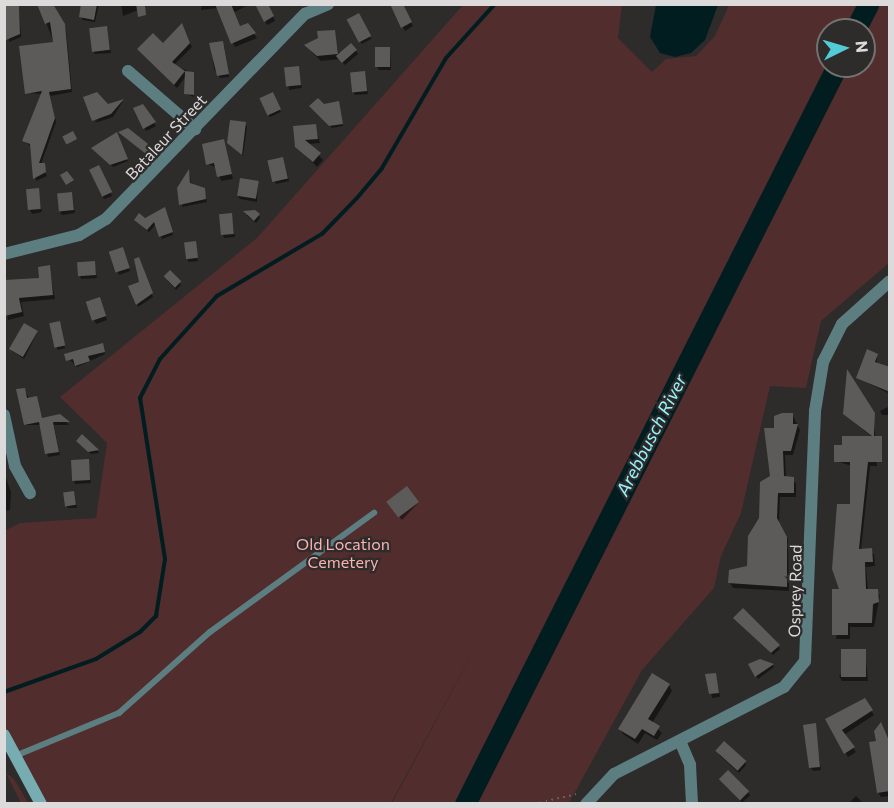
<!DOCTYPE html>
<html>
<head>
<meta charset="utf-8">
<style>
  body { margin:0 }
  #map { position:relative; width:894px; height:808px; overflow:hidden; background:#2e2b2b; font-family:Commissioner,sans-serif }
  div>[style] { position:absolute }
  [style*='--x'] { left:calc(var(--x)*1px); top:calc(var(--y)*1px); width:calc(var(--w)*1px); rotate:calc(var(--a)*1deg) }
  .green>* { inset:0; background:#512d2e }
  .water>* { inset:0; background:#021d1f }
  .shadow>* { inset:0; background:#0007; transform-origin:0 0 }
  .stream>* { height:4px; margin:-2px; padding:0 2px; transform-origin:2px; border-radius:2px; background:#021d1f }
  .river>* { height:21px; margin:-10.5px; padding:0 10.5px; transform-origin:10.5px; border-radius:10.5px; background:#021d1f }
  .building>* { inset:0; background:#5d5a5a; transform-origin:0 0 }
  .path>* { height:2px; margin-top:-1px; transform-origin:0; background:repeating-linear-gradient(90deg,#656363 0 1.5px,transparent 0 6px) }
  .lane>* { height:6px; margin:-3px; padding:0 3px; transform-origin:3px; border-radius:3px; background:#5d7e81 }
  .street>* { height:12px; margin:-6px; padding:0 6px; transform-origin:6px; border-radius:6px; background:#5d7e81 }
  .secondary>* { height:12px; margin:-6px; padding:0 6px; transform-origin:6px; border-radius:6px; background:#77acb2 }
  span { translate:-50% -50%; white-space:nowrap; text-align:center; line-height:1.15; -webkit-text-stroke:4.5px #2e2b2b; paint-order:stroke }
  .street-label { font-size:16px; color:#dcdada }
  .park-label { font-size:16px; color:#feb1b3 }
  .water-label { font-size:18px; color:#95f3fd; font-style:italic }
  .frame { position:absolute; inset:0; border:6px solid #dcdada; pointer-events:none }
  .north { position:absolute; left:816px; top:18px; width:60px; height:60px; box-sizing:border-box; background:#2e2b2b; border:2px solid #747171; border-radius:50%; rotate:85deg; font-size:16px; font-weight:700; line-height:24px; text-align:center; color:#dcdada }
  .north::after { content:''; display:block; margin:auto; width:21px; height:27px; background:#52cbd7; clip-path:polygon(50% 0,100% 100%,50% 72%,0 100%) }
</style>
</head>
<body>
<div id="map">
  <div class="green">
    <div style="clip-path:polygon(evenodd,463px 5px,622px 5px,618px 38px,652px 72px,666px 59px,696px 56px,715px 36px,729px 5px,889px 5px,889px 263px,821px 321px,806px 388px,770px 386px,741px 513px,721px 556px,714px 588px,642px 670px,569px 803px,392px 803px,481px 637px,391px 803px,41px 803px,5px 735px,4px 531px,20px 523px,96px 518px,107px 443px,60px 397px,257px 238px,463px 5px,828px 30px,864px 30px,864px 66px,828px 66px,828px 30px)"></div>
    <div style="clip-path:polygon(6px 773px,14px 779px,28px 803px,21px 803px)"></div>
  </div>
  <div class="water">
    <div style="clip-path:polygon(656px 5px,656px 4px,718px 5px,705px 40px,691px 53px,675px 57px,660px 53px,650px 37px)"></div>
  </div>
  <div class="shadow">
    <div style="clip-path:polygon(6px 4px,19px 4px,21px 37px,9px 42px)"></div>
    <div style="clip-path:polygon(39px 4px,53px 4px,66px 29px,72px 92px,50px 96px,56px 122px,41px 164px,47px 176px,36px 181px,32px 147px,24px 141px,43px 94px,26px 93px,54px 43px)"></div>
    <div style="clip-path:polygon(83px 4px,99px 4px,95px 22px,82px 20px)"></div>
    <div style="clip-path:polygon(121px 4px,146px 4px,146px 7px,123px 16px)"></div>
    <div style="clip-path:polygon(202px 4px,250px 4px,233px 13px,240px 28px,247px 25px,257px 38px,235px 47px,218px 8px,201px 10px)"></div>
    <div style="clip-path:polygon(257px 4px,268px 4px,275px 21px,267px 25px)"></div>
    <div style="clip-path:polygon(402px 5px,413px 26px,405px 31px,392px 7px)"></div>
    <div style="left:359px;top:15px;width:27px;height:11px;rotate:63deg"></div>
    <div style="clip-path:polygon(182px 26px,192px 47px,174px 65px,193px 73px,194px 97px,186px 94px,186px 76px,177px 88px,139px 50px,163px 45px)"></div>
    <div style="clip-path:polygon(107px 28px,111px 53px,95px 54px,93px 51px)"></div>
    <div style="clip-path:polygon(334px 31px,339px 55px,351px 45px,358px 54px,345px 65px,340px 59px,321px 61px,306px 46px)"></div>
    <div style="clip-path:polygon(211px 44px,224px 45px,229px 77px,220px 78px,214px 69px)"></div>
    <div style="clip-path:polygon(390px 49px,391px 70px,379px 70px,377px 67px)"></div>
    <div style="left:298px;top:68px;width:20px;height:13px;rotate:79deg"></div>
    <div style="clip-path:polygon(364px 73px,368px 94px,355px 95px,353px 92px)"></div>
    <div style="clip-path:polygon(274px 96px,281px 112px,270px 117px,268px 114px)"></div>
    <div style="clip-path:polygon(123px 101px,113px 117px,95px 123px,107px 106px)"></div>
    <div style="clip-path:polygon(339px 105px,343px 126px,332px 128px,311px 107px)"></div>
    <div style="clip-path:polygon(142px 106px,156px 126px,146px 131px,135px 109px)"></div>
    <div style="clip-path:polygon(245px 124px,247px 127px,243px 156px,229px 143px)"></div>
    <div style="clip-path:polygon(315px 125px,320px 143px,309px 144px,323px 160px,317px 167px,297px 146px)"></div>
    <div style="clip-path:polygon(118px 137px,128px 161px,113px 167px,95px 151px)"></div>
    <div style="clip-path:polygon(223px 141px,233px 179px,221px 181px,217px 168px,208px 164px)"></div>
    <div style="clip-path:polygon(283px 158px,289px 181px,276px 184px,275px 181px)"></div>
    <div style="clip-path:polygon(100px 170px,112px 196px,104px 199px,102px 196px)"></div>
    <div style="clip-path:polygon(190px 174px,191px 184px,204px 189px,207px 202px,182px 207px)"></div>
    <div style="clip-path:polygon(258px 182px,257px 202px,240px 199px,238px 196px)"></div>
    <div style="clip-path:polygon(38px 189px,42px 212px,32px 214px,30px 210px)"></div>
    <div style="clip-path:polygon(72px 193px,75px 213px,62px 215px,60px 212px)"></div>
    <div style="clip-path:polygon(166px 212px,173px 235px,162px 239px,156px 224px,149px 232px,135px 220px)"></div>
    <div style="clip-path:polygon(231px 214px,235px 237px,224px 238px,223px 235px)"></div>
    <div style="clip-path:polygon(246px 215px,259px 215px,260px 218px,256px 223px)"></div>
    <div style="clip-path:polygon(195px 243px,198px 261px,189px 262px,187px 259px)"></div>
    <div style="clip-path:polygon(124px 251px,130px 271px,119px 275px,111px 252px)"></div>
    <div style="clip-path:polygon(94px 262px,97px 278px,81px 279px,80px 276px)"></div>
    <div style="clip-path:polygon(140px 262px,153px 297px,138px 307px,130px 287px,141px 283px)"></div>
    <div style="clip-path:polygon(49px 267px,55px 299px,21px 302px,24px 316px,8px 320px,4px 284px,41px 279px)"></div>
    <div style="clip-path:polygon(167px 280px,179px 282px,181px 285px,176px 290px)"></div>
    <div style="clip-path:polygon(101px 301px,107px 320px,96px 324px,87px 303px)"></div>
    <div style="clip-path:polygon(61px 326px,65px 348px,58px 350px,56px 347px)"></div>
    <div style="clip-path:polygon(37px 333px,24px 359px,12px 351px,10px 348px)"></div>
    <div style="clip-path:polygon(103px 347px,105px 354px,77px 367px,67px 357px)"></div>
    <div style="clip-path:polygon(877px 355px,877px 364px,888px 393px,858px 378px)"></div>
    <div style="clip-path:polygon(24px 390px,42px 419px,60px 415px,69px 425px,54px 425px,60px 455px,48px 457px,41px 425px,25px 425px)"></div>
    <div style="clip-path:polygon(890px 406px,890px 415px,882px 415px,880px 411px)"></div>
    <div style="clip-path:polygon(874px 412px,877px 466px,870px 466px,861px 550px,874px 554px,875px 566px,866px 567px,868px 591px,880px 595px,874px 627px,850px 627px,850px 639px,836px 639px,852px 506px,852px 466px,836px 461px,844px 446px,872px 437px,844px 414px)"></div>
    <div style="clip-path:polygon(792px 414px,800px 430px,793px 455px,785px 455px,786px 478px,796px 483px,796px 497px,780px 497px,779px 524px,788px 539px,789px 591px,733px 588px,730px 583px,748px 567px,772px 477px,775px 430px)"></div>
    <div style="clip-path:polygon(82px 436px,98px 451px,99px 453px,91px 454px,79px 444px)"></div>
    <div style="clip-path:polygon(88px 461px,91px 483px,75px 484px,74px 481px)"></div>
    <div style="clip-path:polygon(4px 472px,11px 492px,10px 510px,4px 511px)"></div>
    <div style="clip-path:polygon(74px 493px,77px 508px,68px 508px,66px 505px)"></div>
    <div style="clip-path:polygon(418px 503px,402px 520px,390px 506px)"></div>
    <div style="clip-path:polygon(735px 618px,778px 646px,780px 649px,773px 655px)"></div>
    <div style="clip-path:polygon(865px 650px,868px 681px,842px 681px,839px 676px)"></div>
    <div style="clip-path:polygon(750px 665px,773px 665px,774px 667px,758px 679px)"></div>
    <div style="left:715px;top:674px;width:23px;height:8px;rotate:77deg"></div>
    <div style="clip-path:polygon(669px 685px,672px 691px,652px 723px,662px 733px,657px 740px,645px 733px,638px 744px,623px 734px,620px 729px)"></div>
    <div style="clip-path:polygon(865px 700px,874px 715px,844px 735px,856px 752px,848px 757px,827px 719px)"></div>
    <div style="clip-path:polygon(815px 725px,821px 770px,813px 771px,811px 768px)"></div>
    <div style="clip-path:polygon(890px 751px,890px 796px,881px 797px,878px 792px)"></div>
    <div style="clip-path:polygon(718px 754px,745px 762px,746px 765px,739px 773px)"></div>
    <div style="left:728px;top:772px;width:32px;height:11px;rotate:46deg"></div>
    <div style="clip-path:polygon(856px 796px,864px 804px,848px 804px)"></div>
  </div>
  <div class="stream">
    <div style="--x:4;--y:692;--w:98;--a:-19.7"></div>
    <div style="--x:96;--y:659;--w:52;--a:-31.5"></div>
    <div style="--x:140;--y:632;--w:23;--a:-45"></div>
    <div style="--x:156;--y:616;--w:58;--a:-81"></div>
    <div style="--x:165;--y:559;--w:163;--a:-98.8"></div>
    <div style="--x:140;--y:398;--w:44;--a:-62.9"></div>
    <div style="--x:160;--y:359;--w:85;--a:-47.9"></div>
    <div style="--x:217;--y:296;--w:122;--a:-30.6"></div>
    <div style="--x:322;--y:234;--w:50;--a:-45.8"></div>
    <div style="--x:357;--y:198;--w:39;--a:-50"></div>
    <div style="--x:382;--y:168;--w:127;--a:-59.8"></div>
    <div style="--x:446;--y:58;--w:73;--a:-47.8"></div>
  </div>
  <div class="river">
    <div style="--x:855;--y:30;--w:29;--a:-63"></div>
    <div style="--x:465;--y:804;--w:826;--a:-63.25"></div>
  </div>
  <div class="building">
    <div style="clip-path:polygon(4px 4px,19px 4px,20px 34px,6px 40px)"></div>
    <div style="clip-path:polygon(37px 4px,53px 4px,65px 24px,71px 89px,49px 92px,55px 118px,39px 163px,45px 163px,46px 172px,33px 179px,30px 144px,22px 141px,42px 91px,25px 94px,19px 46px,53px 42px,50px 22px,45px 24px)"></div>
    <div style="clip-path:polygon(81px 4px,97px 4px,94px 20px,79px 17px)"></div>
    <div style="clip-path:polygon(136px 4px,145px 4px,146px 15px,138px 17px)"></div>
    <div style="clip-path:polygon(215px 4px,231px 4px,240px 26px,248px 23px,256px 33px,231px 44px)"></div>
    <div style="clip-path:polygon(255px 4px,268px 4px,274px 16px,264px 22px)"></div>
    <div style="clip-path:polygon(390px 4px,403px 4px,412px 22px,401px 28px)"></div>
    <div style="left:359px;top:13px;width:26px;height:14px;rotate:62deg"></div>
    <div style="clip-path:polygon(182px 23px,190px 43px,172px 62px,185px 71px,174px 85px,137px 49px,153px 33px,163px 43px)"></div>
    <div style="left:107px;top:26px;width:24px;height:18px;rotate:83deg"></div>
    <div style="clip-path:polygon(335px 30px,338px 54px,317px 56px,304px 45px,318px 38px,317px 31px)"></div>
    <div style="clip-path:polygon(223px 41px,229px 74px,217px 76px,209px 43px)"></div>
    <div style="left:351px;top:43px;width:9px;height:20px;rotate:49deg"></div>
    <div style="left:375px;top:47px;width:15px;height:20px"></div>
    <div style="left:299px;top:66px;width:19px;height:15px;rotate:84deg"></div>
    <div style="clip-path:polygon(185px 71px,194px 72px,194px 95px,184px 94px)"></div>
    <div style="left:365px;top:71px;width:20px;height:15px;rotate:84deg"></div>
    <div style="clip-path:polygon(97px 92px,108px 104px,124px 99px,111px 114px,92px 121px,83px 97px)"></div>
    <div style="left:273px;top:92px;width:19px;height:15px;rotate:65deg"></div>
    <div style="clip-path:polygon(318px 98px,324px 104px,339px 101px,343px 124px,329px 126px,309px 106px)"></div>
    <div style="clip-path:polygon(143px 104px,156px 122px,143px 129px,133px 108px)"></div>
    <div style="clip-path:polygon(230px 120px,246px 122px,242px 155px,227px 143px)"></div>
    <div style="clip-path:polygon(316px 124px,318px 139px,305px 140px,321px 153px,313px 162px,295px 147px,293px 126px)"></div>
    <div style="clip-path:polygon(128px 128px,152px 147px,146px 154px,118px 132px)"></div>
    <div style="left:73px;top:131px;width:9px;height:12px;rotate:63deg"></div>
    <div style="clip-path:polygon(117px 132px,128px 159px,110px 165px,91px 148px)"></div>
    <div style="clip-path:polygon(224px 139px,232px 174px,217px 177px,214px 163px,206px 165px,202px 144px)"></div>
    <div style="left:283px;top:157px;width:22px;height:16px;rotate:77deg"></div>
    <div style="left:99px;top:165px;width:30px;height:11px;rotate:64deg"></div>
    <div style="clip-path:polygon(189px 169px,190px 183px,205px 188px,206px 199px,179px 205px,177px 188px)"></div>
    <div style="clip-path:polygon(67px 171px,74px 180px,66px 185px,60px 175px)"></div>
    <div style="left:240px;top:178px;width:19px;height:18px;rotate:9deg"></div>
    <div style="left:39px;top:188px;width:21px;height:13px;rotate:85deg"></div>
    <div style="left:72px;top:192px;width:18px;height:15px;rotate:84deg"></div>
    <div style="clip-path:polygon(165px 207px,173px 232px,159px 237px,154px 222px,147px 230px,134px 220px,139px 213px,145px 218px)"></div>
    <div style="clip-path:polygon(255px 210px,260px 214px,254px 221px,243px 211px)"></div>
    <div style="left:232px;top:213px;width:21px;height:13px;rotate:85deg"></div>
    <div style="left:196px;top:241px;width:17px;height:12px;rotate:83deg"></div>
    <div style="left:123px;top:247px;width:22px;height:15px;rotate:72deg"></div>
    <div style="clip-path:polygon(139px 257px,153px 293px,136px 305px,128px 286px,139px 282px,134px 259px)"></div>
    <div style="left:95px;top:261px;width:14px;height:18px;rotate:86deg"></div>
    <div style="clip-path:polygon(50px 265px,53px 295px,19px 298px,22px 312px,4px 316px,4px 280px,39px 278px,38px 267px)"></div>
    <div style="left:170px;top:270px;width:16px;height:9px;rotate:45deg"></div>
    <div style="left:100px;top:297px;width:20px;height:15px;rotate:72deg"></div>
    <div style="left:60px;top:321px;width:25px;height:11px;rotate:78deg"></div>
    <div style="left:24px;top:323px;width:16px;height:30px;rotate:30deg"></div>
    <div style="clip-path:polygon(103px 343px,105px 352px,88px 356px,90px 361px,75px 366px,73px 359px,66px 361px,64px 354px)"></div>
    <div style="clip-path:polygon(867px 349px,878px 354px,875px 362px,890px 367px,890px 392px,856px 378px)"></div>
    <div style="clip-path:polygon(847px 369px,875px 413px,874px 436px,882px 436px,882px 462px,868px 462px,859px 549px,872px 548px,873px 562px,865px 562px,866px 589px,878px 589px,879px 602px,873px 604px,872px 623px,848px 623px,848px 635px,832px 635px,832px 589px,839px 589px,832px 569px,837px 504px,850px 504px,850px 462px,834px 462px,834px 445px,842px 445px,842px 436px,872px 436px,843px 414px)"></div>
    <div style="clip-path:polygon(25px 388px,27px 398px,37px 396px,42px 418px,60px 414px,70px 422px,53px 422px,59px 452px,45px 454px,39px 422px,24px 425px,16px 389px)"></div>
    <div style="clip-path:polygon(782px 413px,793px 413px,793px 424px,798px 424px,791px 451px,783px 451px,784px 476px,794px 477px,794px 493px,778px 493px,777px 518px,787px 537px,787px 587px,728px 583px,729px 570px,747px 566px,748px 536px,759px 518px,760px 482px,770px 476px,764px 428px,774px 428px,774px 416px)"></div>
    <div style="clip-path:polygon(82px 434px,99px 450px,88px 452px,76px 441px)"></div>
    <div style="left:89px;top:459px;width:21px;height:18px;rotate:87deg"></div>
    <div style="left:407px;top:486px;width:20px;height:26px;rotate:53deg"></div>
    <div style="left:74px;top:491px;width:14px;height:11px;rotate:82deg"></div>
    <div style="clip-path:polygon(743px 608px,780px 645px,771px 653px,733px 618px)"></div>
    <div style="left:841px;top:649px;width:25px;height:28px"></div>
    <div style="clip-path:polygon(760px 659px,774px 664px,755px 677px,748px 664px)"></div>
    <div style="clip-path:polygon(652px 673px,670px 684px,648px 719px,660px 726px,654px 736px,642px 729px,635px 739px,618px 729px)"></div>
    <div style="clip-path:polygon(716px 673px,719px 693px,709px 694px,705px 674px)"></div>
    <div style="clip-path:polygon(865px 698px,873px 710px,842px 730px,855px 747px,844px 754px,825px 719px)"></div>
    <div style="clip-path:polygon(881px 722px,890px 743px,890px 791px,877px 793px,869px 742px,876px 741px,874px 731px)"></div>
    <div style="clip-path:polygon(816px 723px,820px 767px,809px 768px,803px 725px)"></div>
    <div style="left:724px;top:741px;width:30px;height:13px;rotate:42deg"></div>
    <div style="left:728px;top:770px;width:30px;height:13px;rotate:45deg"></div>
  </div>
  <div class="path">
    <div style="--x:534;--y:804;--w:48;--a:-13.2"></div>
  </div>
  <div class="lane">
    <div style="--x:15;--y:756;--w:113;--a:-22.5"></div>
    <div style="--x:119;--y:713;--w:122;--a:-41.7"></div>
    <div style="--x:210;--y:632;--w:203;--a:-36"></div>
  </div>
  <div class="street">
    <div style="--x:128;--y:71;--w:89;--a:40.9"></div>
    <div style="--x:4;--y:254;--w:77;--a:-14.2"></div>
    <div style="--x:79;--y:235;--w:31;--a:-31"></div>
    <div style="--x:106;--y:219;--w:286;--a:-45.9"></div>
    <div style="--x:305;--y:14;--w:25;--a:-23"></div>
    <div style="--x:4;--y:415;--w:52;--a:77.8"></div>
    <div style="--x:15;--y:466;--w:31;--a:61"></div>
    <div style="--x:680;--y:741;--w:26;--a:67"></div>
    <div style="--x:690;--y:765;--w:39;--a:87"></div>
    <div style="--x:586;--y:804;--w:41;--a:-47"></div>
    <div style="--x:614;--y:774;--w:191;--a:-27.1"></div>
    <div style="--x:784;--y:687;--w:33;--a:-51"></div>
    <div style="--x:805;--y:661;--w:250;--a:-87.7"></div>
    <div style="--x:815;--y:411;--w:50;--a:-80.7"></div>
    <div style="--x:823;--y:362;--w:42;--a:-63.4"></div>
    <div style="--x:842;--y:324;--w:64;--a:-41.9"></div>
  </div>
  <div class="secondary">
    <div style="--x:4;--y:735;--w:78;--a:61.8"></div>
  </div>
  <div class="street-label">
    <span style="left:166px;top:137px;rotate:-47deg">Bataleur Street</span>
    <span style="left:795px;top:591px;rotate:-89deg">Osprey Road</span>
  </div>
  <div class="park-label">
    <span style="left:343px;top:553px">Old Location<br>Cemetery</span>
  </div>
  <div class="water-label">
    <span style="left:651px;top:435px;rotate:-63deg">Arebbusch River</span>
  </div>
  <div class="frame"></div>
  <div class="north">N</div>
</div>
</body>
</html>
